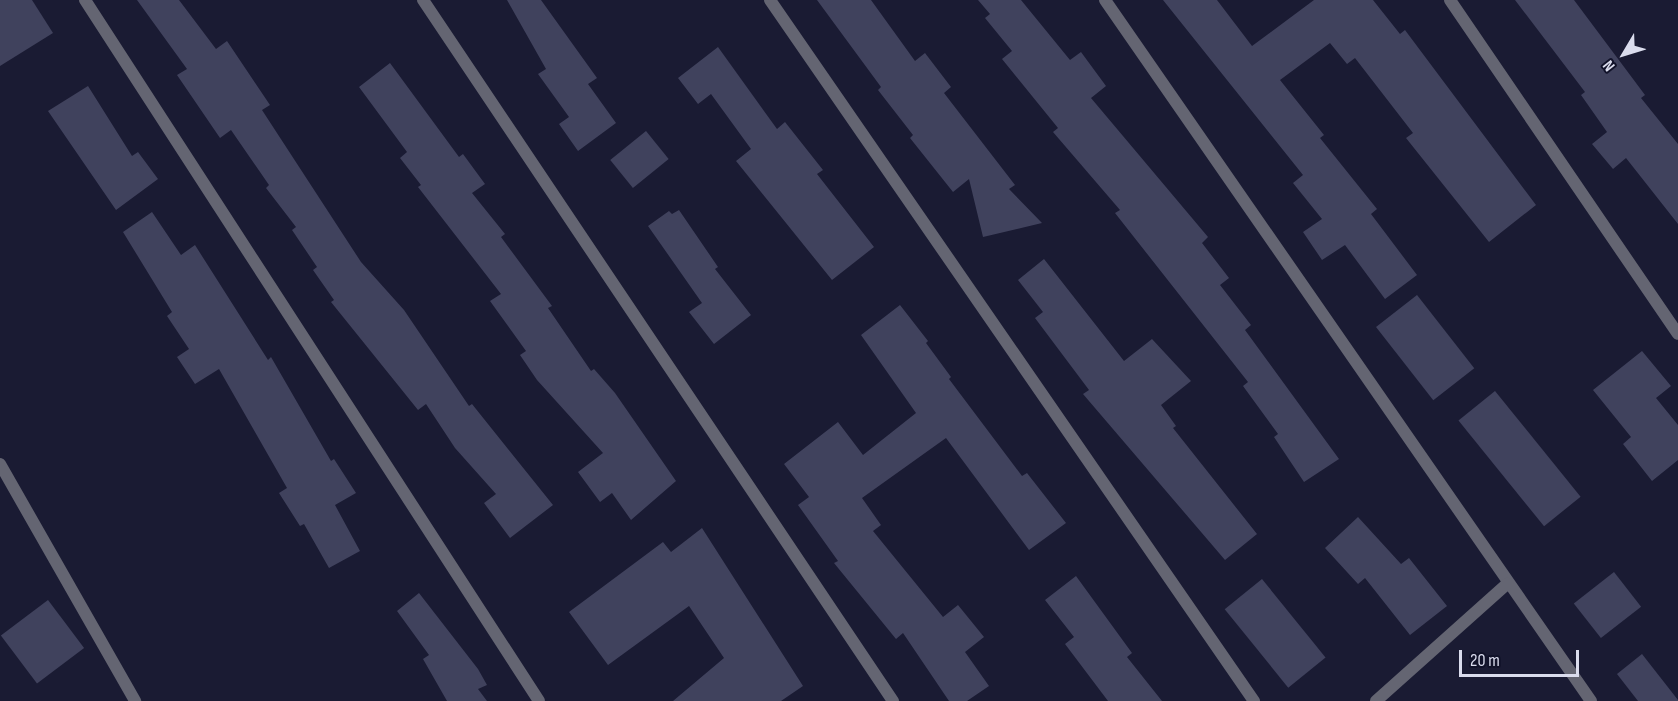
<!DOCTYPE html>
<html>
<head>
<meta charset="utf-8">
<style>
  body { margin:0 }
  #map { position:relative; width:1678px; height:701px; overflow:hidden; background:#1a1b33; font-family:"Sofia Sans Condensed",sans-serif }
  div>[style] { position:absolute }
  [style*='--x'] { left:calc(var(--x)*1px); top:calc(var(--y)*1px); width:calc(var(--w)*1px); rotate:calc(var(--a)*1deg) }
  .building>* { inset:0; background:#40425d; transform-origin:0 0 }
  .street>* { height:12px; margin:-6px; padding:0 6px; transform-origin:6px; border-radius:6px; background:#646572 }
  span { translate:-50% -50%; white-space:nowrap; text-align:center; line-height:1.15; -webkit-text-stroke:5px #111229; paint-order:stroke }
  .north { position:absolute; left:1594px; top:24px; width:60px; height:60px; -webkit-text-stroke:4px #111229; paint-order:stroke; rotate:232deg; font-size:16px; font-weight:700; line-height:24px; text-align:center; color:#dadced }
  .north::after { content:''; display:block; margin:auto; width:21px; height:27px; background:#dadced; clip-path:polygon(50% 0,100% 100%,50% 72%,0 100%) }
  .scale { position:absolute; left:1459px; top:650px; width:120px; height:27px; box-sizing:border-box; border:3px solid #dadced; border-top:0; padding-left:8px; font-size:18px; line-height:21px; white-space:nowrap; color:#dadced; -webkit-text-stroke:4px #111229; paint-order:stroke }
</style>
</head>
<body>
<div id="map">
  <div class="building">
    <div style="clip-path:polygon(0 0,32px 0,53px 33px,0 66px)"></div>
    <div style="clip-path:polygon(137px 0,179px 0,216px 49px,227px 41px,270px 105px,262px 110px,361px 262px,404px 310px,469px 406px,472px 404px,553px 505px,510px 538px,484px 503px,496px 494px,455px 448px,426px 404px,418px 410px,331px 302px,334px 300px,313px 270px,317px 267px,292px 230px,296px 227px,266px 188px,269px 185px,231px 130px,220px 138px,177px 75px,187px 69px)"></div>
    <div style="clip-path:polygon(507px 0,541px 0,597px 78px,588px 84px,616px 123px,578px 151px,559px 124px,569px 117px,538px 74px,546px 69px)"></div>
    <div style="clip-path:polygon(817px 0,871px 0,915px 61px,925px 53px,951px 87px,944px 93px,1015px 185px,1009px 189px,1042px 223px,983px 237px,969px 179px,953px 192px,910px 138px,913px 135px,878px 90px,881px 87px)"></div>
    <div style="clip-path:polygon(978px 0,1021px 0,1070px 60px,1081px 52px,1106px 86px,1091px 98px,1208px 237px,1202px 243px,1229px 278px,1220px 285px,1251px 325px,1245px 330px,1339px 459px,1304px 482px,1274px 437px,1278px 434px,1243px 386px,1248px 382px,1115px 213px,1120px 210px,1053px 132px,1058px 128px,1002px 59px,1012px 51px,985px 18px,990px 14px)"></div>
    <div style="clip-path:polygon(1163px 0,1217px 0,1252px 46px,1314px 0,1373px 0,1400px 34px,1405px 30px,1536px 205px,1489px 242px,1406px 138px,1413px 133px,1355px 58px,1347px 64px,1330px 43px,1280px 80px,1324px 135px,1320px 138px,1377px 209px,1371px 214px,1417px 275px,1385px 299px,1345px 245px,1322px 260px,1303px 232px,1322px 219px,1293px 183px,1303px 175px)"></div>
    <div style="clip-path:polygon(1515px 0,1574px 0,1645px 95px,1641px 98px,1678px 144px,1678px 224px,1626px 158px,1613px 169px,1592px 144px,1607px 132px,1581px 95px,1585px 92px)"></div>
    <div style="clip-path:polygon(718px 47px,777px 129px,785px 122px,823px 170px,817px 174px,874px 247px,832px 280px,736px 161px,751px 149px,711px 94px,698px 104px,678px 78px)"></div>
    <div style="clip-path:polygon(390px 63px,459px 157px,463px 154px,485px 184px,472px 193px,505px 234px,501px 237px,552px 306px,548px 308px,591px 371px,594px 369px,615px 393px,676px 481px,631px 520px,612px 493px,600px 502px,578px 472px,603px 453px,537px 380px,520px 355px,526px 351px,490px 301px,501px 294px,418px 187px,421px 185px,400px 158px,407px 152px,359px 87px)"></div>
    <div style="clip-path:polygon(88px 86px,132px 156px,138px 152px,158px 179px,116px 210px,48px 111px)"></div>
    <div style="left:646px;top:131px;width:36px;height:46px;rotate:51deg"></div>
    <div style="clip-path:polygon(679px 210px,718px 267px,715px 269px,751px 315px,714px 344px,689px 312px,702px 303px,648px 226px,669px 211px,672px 214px)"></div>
    <div style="clip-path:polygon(152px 212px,181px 255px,195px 245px,268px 360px,271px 357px,331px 461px,334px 459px,356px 493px,335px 505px,360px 551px,329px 568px,304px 524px,300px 526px,279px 493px,287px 488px,219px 369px,195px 384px,177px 357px,189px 349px,167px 316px,172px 312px,123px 232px)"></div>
    <div style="clip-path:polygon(1044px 259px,1124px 361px,1152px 339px,1191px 381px,1161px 405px,1176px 426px,1173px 428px,1257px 534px,1225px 560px,1083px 394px,1089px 390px,1035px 318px,1043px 312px,1018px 280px)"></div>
    <div style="left:1417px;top:295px;width:93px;height:52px;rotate:52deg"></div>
    <div style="clip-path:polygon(900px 305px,928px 341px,926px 343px,951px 377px,949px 379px,1022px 476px,1027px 473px,1066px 523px,1029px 550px,946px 438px,862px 498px,881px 525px,873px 531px,943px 617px,958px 605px,984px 637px,965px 652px,989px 686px,967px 701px,949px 701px,903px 633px,896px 639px,834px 563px,838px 561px,798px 505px,809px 497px,784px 464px,838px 422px,863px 455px,916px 413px,861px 335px)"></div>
    <div style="clip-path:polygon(1642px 351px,1671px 386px,1656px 398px,1678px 425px,1678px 460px,1652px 481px,1623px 444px,1631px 437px,1593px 390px)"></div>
    <div style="left:1495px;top:391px;width:136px;height:47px;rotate:51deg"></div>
    <div style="clip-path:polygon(1358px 517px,1401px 564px,1409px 558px,1447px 606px,1410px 635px,1365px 578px,1358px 584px,1325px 548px)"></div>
    <div style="clip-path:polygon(702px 528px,803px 686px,781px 701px,673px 701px,724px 658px,689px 606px,608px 665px,569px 612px,663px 542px,671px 552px)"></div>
    <div style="left:1614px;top:572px;width:44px;height:51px;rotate:52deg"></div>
    <div style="clip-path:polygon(1076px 576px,1132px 653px,1127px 657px,1162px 701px,1108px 701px,1065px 644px,1074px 637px,1045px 600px)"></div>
    <div style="left:1262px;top:579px;width:101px;height:48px;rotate:51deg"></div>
    <div style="clip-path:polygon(419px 593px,478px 669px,487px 685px,478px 689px,487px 701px,447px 701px,423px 659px,429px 655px,397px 611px)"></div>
    <div style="left:48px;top:600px;width:60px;height:59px;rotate:53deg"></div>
    <div style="clip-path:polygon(1642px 654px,1678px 700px,1678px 701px,1638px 701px,1617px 674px)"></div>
  </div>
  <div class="street">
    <div style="--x:85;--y:0;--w:835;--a:57.07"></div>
    <div style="--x:423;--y:0;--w:844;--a:56.16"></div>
    <div style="--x:770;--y:0;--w:852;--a:55.38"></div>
    <div style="--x:1105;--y:0;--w:853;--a:55.27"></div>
    <div style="--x:1450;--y:0;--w:404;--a:55.7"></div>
    <div style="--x:0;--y:464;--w:273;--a:60.3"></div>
    <div style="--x:1376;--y:701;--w:176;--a:-41.8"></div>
  </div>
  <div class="north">N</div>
  <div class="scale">20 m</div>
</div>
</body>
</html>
